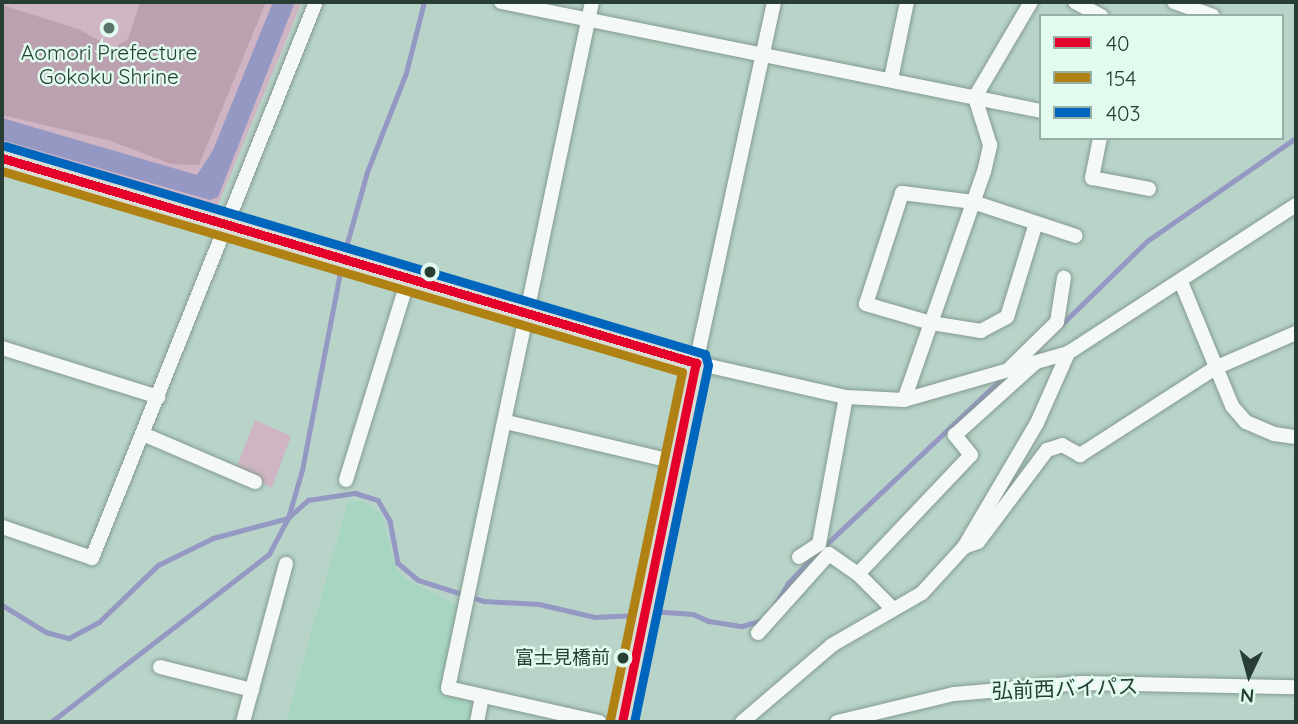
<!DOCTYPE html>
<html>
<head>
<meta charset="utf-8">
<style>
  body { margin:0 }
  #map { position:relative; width:1298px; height:724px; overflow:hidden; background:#b8d4c8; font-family:Quicksand,"Noto Sans JP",sans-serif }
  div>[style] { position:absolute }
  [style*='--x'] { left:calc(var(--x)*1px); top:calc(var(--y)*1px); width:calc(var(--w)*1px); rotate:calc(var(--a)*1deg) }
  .built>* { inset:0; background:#a6d6c2 }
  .green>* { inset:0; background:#cfb5c4 }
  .forest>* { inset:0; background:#bba1b0 }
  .water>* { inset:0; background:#9498c3 }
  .stream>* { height:4.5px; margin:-2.25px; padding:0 2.25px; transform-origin:2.25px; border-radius:2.25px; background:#9498c3 }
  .roads { filter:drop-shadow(0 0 2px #849a90) drop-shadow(0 0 2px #849a90) }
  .minor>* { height:14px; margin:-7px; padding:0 7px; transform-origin:7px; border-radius:7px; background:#f4f9f7 }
  .major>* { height:18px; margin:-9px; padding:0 9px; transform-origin:9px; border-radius:9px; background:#d9dcd3 }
  .bus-1>* { height:9px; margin:-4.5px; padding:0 4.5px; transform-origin:4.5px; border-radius:4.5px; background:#e4002b }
  .bus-2>* { height:9px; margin:-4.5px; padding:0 4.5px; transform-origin:4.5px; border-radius:4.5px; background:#af8213 }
  .bus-3>* { height:9px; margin:-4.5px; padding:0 4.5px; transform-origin:4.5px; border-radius:4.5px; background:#0065bd }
  .dots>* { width:19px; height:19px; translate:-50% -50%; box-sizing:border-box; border:4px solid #e1fbef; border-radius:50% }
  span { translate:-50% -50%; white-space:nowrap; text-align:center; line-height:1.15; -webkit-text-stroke:5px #e1fbef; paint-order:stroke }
  .bus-label { font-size:19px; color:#283e35 }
  .right { translate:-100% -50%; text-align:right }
  .poi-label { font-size:21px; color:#283e35 }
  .street-label { font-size:21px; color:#283e35 }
  .frame { position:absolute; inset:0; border:4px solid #283e35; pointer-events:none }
  .legend { position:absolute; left:1039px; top:14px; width:245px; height:126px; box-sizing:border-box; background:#e1fbef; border:2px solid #97afa5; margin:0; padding:9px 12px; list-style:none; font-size:21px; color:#283e35 }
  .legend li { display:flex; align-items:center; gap:14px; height:35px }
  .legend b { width:35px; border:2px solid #97afa5 }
  .north { position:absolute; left:1214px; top:640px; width:70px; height:70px; -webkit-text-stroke:5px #e1fbef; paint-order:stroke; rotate:185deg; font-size:19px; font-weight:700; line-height:28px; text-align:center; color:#283e35 }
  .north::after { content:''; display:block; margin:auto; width:24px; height:32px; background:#283e35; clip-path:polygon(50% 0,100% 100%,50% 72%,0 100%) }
</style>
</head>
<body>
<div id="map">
  <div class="built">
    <div style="clip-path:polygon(361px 501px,381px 513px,397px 570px,407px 580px,457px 605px,441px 695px,472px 703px,468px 722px,286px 722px,348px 502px)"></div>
  </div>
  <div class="green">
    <div style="clip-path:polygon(2px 2px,302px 2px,217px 207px,2px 145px)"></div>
    <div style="clip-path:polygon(255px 420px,291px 436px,272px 488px,236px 469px)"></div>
  </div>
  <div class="forest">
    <div style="clip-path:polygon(140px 2px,266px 2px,199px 165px,171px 164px,111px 141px,2px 115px,2px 5px,78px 29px,113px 48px,128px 39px)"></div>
  </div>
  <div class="water">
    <div style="clip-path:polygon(273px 2px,295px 2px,218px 197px,210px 200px,2px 140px,2px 118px,197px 175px,213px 150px)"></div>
  </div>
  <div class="stream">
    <div style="--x:344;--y:254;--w:85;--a:-74.3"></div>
    <div style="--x:367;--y:172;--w:106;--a:-68.5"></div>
    <div style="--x:406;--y:73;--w:73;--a:-75.8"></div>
    <div style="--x:1061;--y:325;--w:120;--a:-44.3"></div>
    <div style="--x:1147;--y:241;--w:181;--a:-34.7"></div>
    <div style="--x:2;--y:605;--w:52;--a:31.5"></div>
    <div style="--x:46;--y:632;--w:24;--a:15"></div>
    <div style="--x:69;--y:638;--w:34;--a:-28"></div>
    <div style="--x:99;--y:622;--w:82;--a:-44"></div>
    <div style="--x:158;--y:565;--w:61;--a:-26.1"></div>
    <div style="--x:213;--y:538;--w:78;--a:-14.9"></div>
    <div style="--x:288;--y:518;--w:27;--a:-42"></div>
    <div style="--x:308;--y:500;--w:48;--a:-8.5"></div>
    <div style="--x:355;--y:493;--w:24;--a:17"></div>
    <div style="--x:378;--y:500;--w:24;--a:60"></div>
    <div style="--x:390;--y:521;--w:43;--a:79.2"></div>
    <div style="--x:398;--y:563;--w:26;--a:40"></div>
    <div style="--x:418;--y:580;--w:69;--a:17.7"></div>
    <div style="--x:484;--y:601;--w:55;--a:3.1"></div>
    <div style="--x:539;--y:604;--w:57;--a:13.1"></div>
    <div style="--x:595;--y:617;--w:43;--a:-2.7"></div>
    <div style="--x:775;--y:605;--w:26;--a:-59"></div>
    <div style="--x:788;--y:583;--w:36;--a:-46"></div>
    <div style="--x:813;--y:557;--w:257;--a:-43.4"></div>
    <div style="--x:650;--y:611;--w:43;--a:4"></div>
    <div style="--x:693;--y:614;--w:17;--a:24"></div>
    <div style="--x:709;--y:621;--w:33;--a:9"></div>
    <div style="--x:742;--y:626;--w:22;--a:-16"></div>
    <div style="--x:51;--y:722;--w:275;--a:-37.6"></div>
    <div style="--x:269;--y:554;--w:41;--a:-62.2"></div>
    <div style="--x:288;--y:518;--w:50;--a:-73.7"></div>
    <div style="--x:302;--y:470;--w:211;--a:-79.1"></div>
  </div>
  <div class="roads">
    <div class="minor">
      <div style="--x:501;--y:2;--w:551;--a:11.41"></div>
      <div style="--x:592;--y:2;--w:701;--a:101.85"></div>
      <div style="--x:448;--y:688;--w:155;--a:12.7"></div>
      <div style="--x:774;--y:2;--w:369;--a:102.2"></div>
      <div style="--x:696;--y:363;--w:154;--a:12.8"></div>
      <div style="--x:846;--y:397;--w:58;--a:3"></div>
      <div style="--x:904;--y:400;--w:171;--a:-16"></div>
      <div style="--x:1068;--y:353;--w:272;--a:-33"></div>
      <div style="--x:1075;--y:2;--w:30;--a:28"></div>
      <div style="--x:1174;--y:2;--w:41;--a:19.7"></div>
      <div style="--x:891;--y:79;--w:79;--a:-78.3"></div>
      <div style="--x:1100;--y:138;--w:41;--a:101.3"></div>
      <div style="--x:1092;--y:178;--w:58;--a:10.9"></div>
      <div style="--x:1036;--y:223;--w:98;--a:107.1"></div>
      <div style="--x:1007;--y:317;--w:30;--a:152"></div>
      <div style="--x:981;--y:331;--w:51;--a:-170.9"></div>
      <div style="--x:931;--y:323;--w:68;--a:-163.7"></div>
      <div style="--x:866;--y:304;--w:117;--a:-72"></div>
      <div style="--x:902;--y:193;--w:72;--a:7.2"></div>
      <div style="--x:973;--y:202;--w:108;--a:18.3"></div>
      <div style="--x:1181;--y:282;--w:134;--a:67.6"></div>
      <div style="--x:1232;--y:406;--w:21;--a:49"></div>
      <div style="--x:1246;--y:422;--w:30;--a:23"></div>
      <div style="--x:1274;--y:434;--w:22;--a:8"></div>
      <div style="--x:2;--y:348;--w:164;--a:17.4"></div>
      <div style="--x:1011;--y:367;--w:64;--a:-44.4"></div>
      <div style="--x:1057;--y:322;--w:45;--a:-81"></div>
      <div style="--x:904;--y:400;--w:242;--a:-70.7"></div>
      <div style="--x:984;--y:172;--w:28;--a:-77"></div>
      <div style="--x:990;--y:145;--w:50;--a:-107.4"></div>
      <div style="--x:975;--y:97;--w:110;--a:-59.5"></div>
      <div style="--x:506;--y:422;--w:174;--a:13.3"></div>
      <div style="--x:143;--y:434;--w:122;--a:23.2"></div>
      <div style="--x:346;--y:480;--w:213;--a:-72.8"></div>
      <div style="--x:2;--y:527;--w:95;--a:19"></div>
      <div style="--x:92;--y:558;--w:599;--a:-68.06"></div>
      <div style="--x:964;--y:547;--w:15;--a:-20"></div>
      <div style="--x:978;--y:542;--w:115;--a:-53.1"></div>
      <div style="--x:1047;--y:450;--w:16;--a:-18"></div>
      <div style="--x:1062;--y:445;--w:21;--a:29"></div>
      <div style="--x:1080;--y:455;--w:161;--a:-32.8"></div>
      <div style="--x:1215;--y:368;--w:88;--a:-23.4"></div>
      <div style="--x:799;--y:557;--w:24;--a:-33"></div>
      <div style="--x:819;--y:544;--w:149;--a:-79.6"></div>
      <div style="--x:858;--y:574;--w:164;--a:-46.5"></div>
      <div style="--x:971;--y:455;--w:26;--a:-129"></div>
      <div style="--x:955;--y:435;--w:108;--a:-42"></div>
      <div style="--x:758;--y:633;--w:106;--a:-48.1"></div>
      <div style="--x:829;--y:554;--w:35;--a:35"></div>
      <div style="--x:858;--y:574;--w:48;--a:45"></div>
      <div style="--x:160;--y:667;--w:95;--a:14"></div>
      <div style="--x:243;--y:722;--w:164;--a:-74.8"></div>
      <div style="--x:477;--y:722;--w:26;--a:-79"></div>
      <div style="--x:742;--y:722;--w:118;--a:-40.5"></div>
      <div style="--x:832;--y:645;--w:104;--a:-30"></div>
      <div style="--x:922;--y:593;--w:62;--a:-47.6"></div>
      <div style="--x:964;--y:547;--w:144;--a:-59.5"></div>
      <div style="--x:1037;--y:423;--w:77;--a:-66.1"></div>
      <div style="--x:837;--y:722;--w:120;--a:-13.5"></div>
      <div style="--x:954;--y:694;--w:127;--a:-5"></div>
      <div style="--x:1081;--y:683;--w:215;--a:1.1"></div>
    </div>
    <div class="major">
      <div style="--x:2;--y:158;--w:724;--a:16.46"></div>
      <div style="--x:696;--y:363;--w:367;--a:101.6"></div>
    </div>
  </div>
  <div class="bus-1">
    <div style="--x:2;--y:158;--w:724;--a:16.46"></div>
    <div style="--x:622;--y:722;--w:367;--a:-78.4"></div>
  </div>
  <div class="bus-2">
    <div style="--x:2;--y:171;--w:709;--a:16.47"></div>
    <div style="--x:682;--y:372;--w:355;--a:101.7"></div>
  </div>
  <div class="bus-3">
    <div style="--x:5;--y:146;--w:730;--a:16.55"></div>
    <div style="--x:705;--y:354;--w:11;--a:75"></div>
    <div style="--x:708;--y:365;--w:365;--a:101.7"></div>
  </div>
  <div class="dots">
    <div style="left:109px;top:28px;background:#5a7268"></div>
    <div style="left:430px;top:272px;background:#283e35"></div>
    <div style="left:623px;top:658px;background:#283e35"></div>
  </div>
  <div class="bus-label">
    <span class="right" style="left:610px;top:658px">富士見橋前</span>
  </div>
  <div class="poi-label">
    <span style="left:109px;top:64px">Aomori Prefecture<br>Gokoku Shrine</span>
  </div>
  <div class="street-label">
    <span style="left:1065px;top:688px;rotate:-2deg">弘前西バイパス</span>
  </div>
  <div class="frame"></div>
  <ul class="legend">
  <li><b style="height:9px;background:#e4002b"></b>40</li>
  <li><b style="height:9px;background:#af8213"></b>154</li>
  <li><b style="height:9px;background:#0065bd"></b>403</li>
  </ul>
  <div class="north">N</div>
</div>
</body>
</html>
